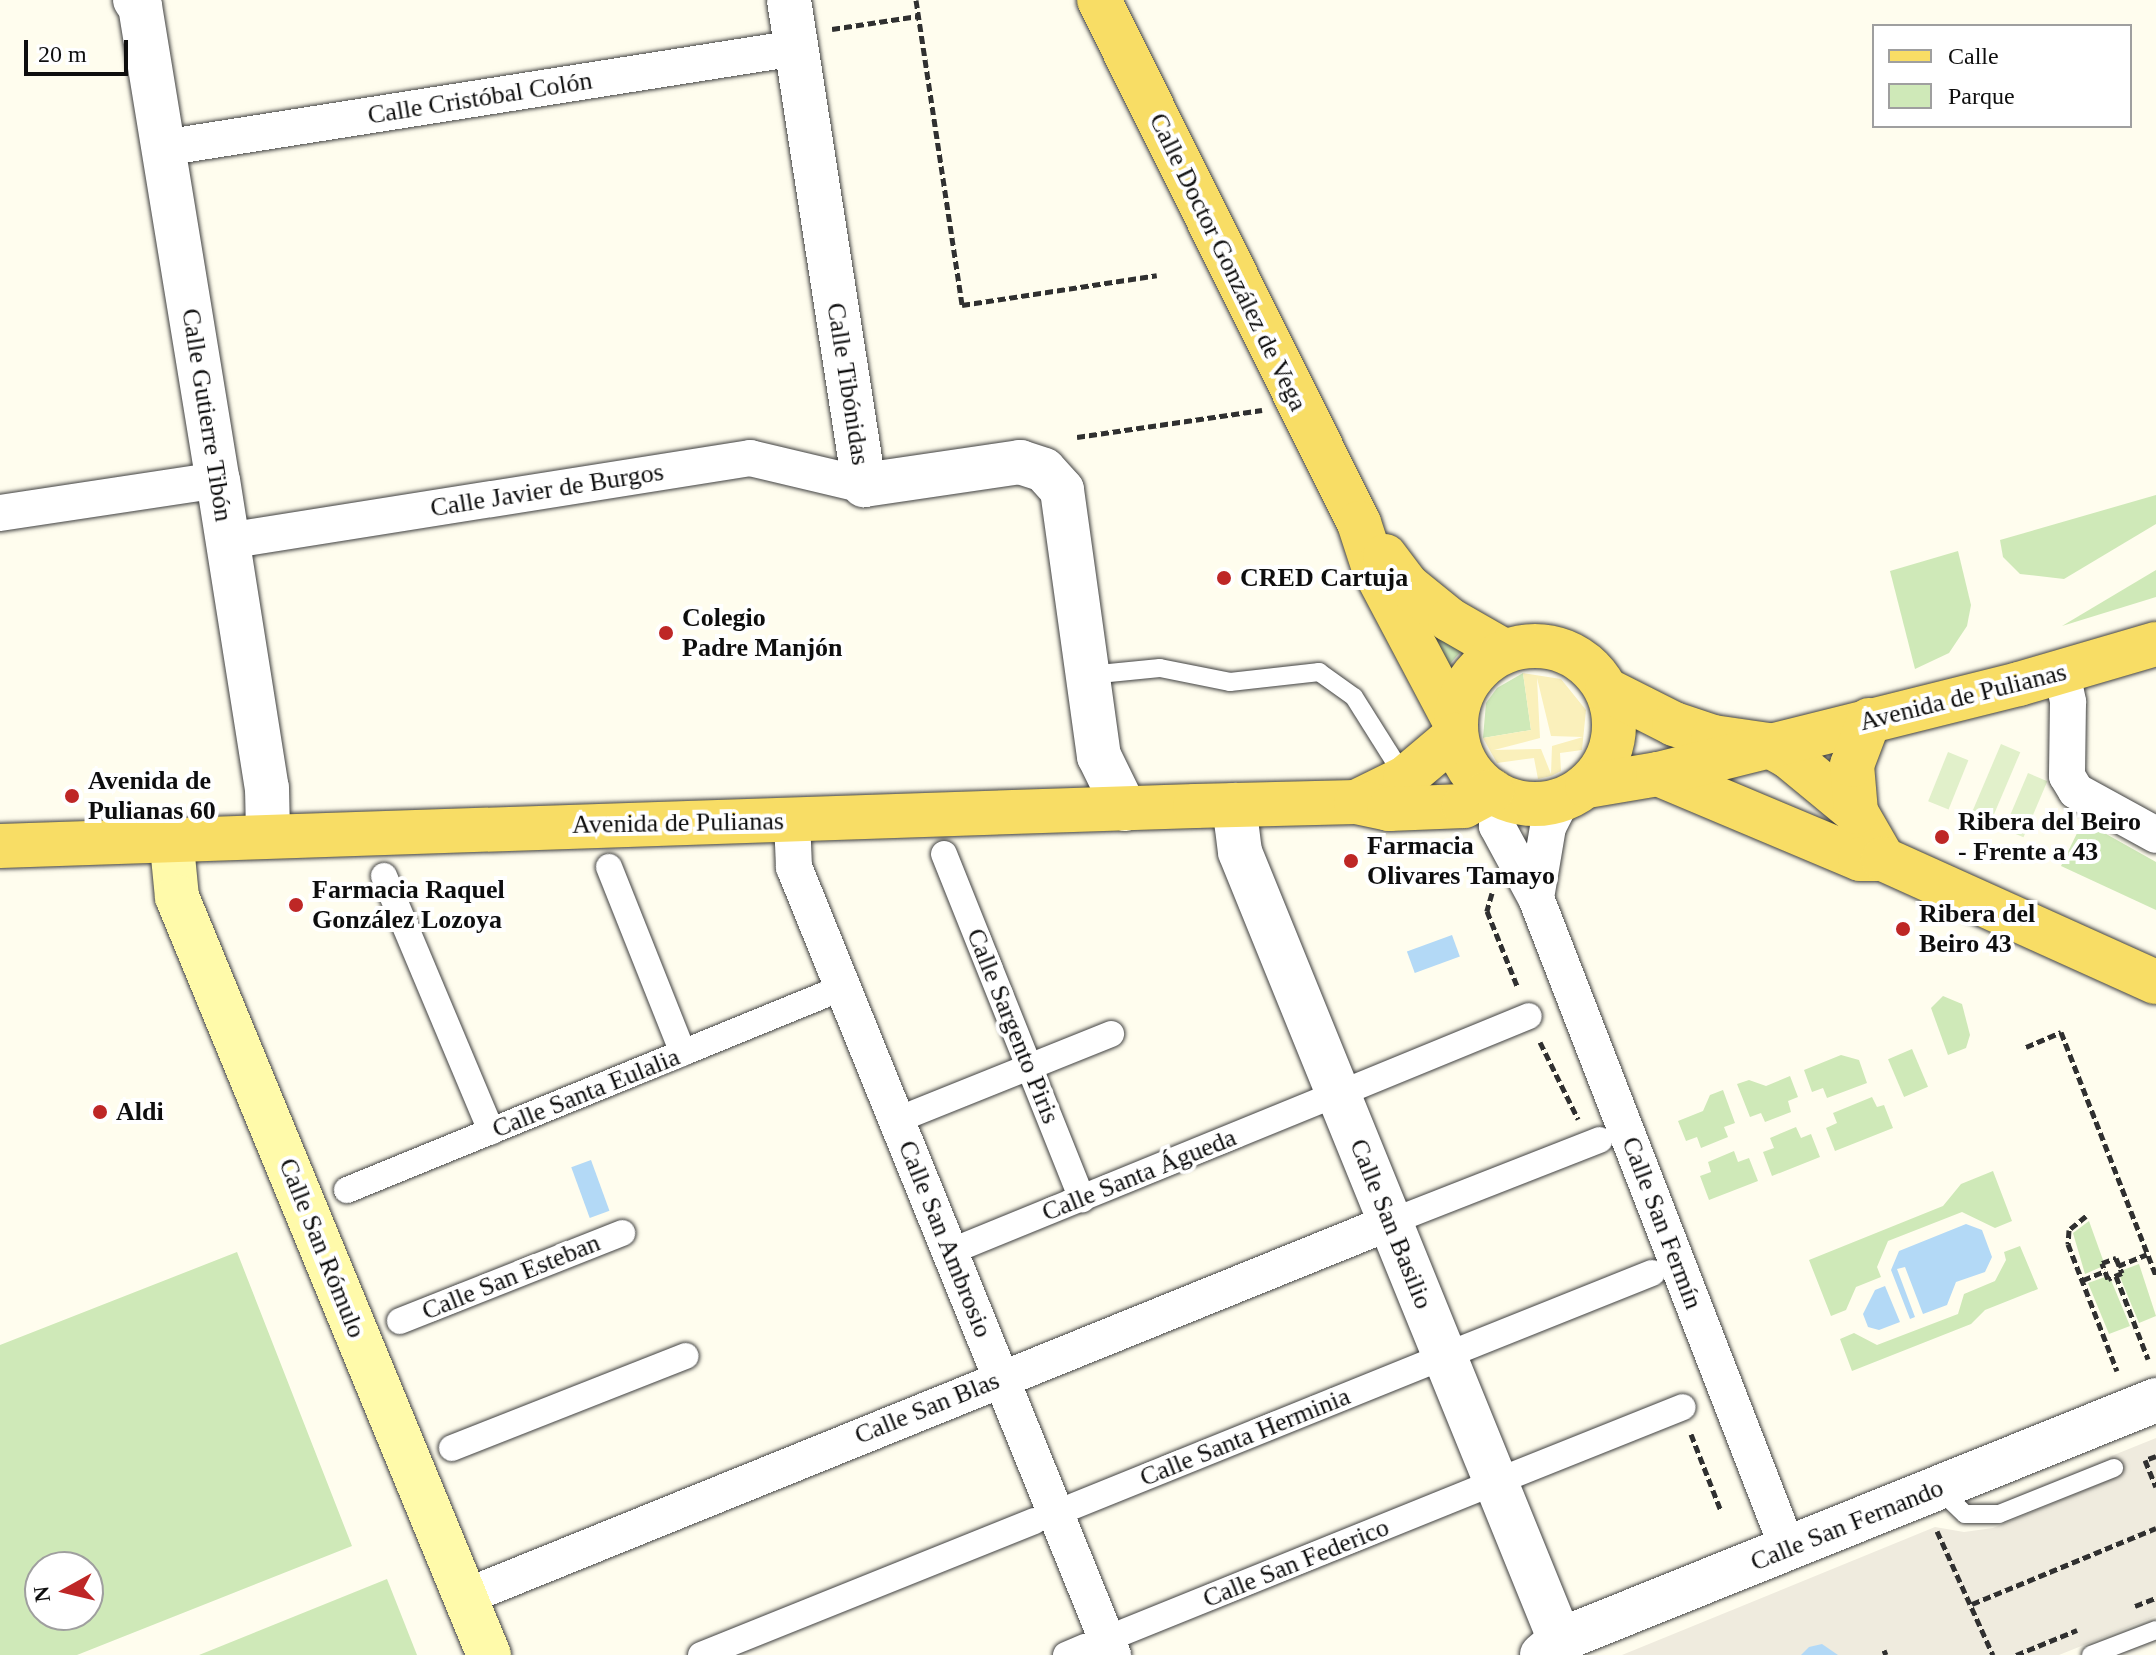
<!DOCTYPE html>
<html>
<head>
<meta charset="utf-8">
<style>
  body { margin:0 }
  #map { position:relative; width:2156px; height:1655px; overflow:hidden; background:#fffdee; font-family:Georgia,serif }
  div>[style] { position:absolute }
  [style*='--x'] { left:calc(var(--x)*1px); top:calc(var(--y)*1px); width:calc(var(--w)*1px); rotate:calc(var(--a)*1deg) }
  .green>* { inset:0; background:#cfe9b8; transform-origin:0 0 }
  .sand>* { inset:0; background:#faf0bb }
  .pitch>* { inset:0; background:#e1f0ca; transform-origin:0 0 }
  .plaza>* { inset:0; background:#efebde }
  .water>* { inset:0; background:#b3d9f6; transform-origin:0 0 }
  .path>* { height:5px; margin-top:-2.5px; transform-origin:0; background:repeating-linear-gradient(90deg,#303030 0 8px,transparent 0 12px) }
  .roads { filter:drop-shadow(0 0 2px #414141) drop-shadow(0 0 2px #414141) }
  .service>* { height:18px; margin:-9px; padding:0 9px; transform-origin:9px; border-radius:9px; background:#fff }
  .pedestrian>* { height:26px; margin:-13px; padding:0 13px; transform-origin:13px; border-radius:13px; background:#fff }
  .minor>* { height:36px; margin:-18px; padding:0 18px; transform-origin:18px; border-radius:18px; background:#fff }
  .tertiary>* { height:44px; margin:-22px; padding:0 22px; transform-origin:22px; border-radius:22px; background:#fff }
  .secondary>* { height:44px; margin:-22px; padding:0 22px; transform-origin:22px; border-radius:22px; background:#fffaaa }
  .primary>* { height:44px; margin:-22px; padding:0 22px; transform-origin:22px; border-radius:22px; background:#f8dd65 }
  .primary>.ring { margin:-22px; padding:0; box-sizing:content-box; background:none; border:44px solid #f8dd65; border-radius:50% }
  .dots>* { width:22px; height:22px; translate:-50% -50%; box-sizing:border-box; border:4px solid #fff; border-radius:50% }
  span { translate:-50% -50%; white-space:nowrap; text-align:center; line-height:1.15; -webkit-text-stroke:8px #fff; paint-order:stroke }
  .street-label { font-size:26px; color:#0e0e0e }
  .poi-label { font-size:26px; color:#0e0e0e; font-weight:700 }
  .left { translate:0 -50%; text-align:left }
  .legend { position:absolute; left:1872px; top:24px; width:260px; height:104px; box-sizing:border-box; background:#fff; border:2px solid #9f9f9f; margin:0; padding:10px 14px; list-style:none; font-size:24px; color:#0e0e0e }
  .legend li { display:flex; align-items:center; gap:16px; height:40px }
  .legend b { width:40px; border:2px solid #9f9f9f }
  .north { position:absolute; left:24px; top:1551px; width:80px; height:80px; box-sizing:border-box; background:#fff; border:2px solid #9f9f9f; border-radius:50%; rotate:262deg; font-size:22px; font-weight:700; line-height:32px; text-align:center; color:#0e0e0e }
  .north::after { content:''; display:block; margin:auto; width:28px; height:36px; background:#be2726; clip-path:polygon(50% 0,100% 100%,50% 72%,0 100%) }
  .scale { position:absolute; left:24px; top:40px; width:104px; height:36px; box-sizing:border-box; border:4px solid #0e0e0e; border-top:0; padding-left:10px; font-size:24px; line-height:28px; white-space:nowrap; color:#0e0e0e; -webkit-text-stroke:6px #fff; paint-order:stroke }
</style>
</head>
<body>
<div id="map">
  <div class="green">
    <div style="clip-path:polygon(2156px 495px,2156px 524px,2064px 579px,2020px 574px,2003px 557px,2000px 540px)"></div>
    <div style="clip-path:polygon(1958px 551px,1971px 605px,1967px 626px,1949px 653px,1915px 669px,1890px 571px)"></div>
    <div style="clip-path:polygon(2156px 570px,2156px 597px,2062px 626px)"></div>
    <div style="clip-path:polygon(1443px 630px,1464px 648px,1440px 675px,1426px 647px)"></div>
    <div style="clip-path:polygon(1523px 673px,1531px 730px,1483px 738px,1486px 703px,1497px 688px)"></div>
    <div style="clip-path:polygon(2083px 821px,2156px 862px,2156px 910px,2061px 866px)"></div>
    <div style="clip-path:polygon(1943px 996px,1962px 1004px,1970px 1035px,1966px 1048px,1948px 1055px,1931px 1008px)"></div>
    <div style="left:1912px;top:1049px;width:41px;height:26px;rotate:67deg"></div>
    <div style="clip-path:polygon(1841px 1055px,1859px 1060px,1867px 1083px,1827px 1098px,1823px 1088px,1812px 1092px,1804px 1070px)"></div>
    <div style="clip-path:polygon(1790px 1076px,1798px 1097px,1788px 1101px,1791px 1112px,1765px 1122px,1761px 1113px,1750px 1117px,1737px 1084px,1749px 1080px,1766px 1086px)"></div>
    <div style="clip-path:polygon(1723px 1090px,1735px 1123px,1724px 1127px,1728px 1137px,1701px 1148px,1697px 1137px,1686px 1141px,1678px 1121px,1703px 1111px,1710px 1095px)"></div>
    <div style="clip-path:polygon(1872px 1097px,1877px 1107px,1884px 1105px,1893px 1128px,1835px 1151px,1826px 1128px,1837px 1123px,1833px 1113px)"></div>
    <div style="clip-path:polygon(1796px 1127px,1801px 1138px,1811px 1134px,1820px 1157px,1772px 1176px,1763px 1152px,1774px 1148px,1770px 1138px)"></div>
    <div style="clip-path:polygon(1734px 1151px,1738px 1162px,1749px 1158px,1758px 1181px,1709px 1200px,1700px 1176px,1711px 1172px,1708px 1162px)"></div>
    <div style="clip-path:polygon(1993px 1171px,2012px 1221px,1995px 1228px,1962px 1212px,1888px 1241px,1877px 1267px,1881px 1277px,1856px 1287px,1846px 1310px,1831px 1316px,1809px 1260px,1943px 1206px,1961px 1184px)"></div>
    <div style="clip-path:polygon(2089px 1221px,2103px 1260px,2101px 1267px,2085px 1274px,2073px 1233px)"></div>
    <div style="clip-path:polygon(2020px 1246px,2038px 1289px,1985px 1310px,1971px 1324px,1852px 1371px,1840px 1339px,1854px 1333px,1877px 1345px,1958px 1314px,1964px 1294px,1995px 1281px,2006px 1260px,2004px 1252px)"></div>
    <div style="clip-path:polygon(evenodd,237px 1252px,352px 1546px,77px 1655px,0 1655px,0 1345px,237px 1252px,40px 1567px,88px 1567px,88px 1615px,40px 1615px,40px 1567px)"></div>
    <div style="clip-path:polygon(2139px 1264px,2156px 1316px,2139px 1323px,2120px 1277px,2123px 1270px)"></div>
    <div style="clip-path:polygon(2105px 1277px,2111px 1280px,2130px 1326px,2109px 1334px,2088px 1283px)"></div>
    <div style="clip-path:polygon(387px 1579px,417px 1655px,199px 1655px)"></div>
  </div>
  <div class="sand">
    <div style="clip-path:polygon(evenodd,1523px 673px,1561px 679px,1586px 710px,1582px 750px,1560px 753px,1561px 771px,1551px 776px,1538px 779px,1534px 758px,1497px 763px,1483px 738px,1531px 730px,1523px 673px,1537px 678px,1551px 736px,1583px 737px,1552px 746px,1551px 774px,1541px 749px,1494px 750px,1540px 738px,1537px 678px)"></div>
  </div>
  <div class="pitch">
    <div style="left:2001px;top:744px;width:21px;height:72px;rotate:23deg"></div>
    <div style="left:1948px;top:752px;width:22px;height:53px;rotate:22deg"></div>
    <div style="left:2028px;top:773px;width:21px;height:61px;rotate:23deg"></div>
  </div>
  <div class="plaza">
    <div style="clip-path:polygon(2156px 1438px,2156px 1616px,2059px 1655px,1622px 1655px,1935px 1527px,1964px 1532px,1993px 1528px,2117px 1477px,2109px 1457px)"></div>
  </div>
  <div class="water">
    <div style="left:1452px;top:935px;width:23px;height:48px;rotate:70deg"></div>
    <div style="left:591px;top:1160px;width:54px;height:21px;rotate:70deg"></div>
    <div style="clip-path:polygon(1966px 1224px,1982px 1230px,1992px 1257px,1985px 1272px,1956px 1282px,1947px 1305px,1923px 1314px,1905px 1267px,1897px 1269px,1915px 1317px,1910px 1319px,1891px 1270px,1899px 1251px)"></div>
    <div style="clip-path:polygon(1885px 1286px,1900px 1322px,1879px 1330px,1868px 1327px,1863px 1314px,1875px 1290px)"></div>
    <div style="clip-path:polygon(1822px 1644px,1838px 1655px,1801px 1655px,1809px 1647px)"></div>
  </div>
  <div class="path">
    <div style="--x:916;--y:0;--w:308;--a:81.4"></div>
    <div style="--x:962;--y:305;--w:197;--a:-8.7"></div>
    <div style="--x:832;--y:29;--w:87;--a:-8.6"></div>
    <div style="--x:1077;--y:437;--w:187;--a:-8.3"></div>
    <div style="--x:1492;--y:893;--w:19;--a:106"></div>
    <div style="--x:1487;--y:911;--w:83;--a:68.1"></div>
    <div style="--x:1540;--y:1042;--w:86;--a:63.7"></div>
    <div style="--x:2026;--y:1047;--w:38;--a:-23"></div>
    <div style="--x:2061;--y:1032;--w:262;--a:68.7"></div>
    <div style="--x:2086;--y:1216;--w:22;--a:141"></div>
    <div style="--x:2069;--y:1230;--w:14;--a:94"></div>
    <div style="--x:2068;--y:1244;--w:136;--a:68.9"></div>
    <div style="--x:2116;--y:1258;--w:16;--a:68"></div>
    <div style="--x:2122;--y:1273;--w:15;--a:157"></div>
    <div style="--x:2108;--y:1279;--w:17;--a:-111"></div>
    <div style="--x:2102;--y:1263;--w:15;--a:-20"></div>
    <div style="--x:2118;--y:1266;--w:31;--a:-22"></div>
    <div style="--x:2116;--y:1276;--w:89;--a:68.9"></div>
    <div style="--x:2083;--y:1280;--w:24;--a:-22"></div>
    <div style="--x:1691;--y:1434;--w:83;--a:68.7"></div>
    <div style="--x:2156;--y:1456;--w:12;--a:160"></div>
    <div style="--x:2145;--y:1460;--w:29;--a:68"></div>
    <div style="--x:1937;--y:1531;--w:136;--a:65.7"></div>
    <div style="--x:1972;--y:1604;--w:199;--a:-22.4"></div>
    <div style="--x:2135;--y:1606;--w:22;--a:-21"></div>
    <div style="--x:1884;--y:1650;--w:5;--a:68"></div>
    <div style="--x:2016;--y:1655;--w:66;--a:-22.3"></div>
  </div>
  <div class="roads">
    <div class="service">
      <div style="--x:1089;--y:675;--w:71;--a:-5.6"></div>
      <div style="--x:1160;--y:668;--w:71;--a:11.3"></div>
      <div style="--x:1230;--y:682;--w:90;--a:-6.4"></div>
      <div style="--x:1319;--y:672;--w:43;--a:35.5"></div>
      <div style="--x:1354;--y:697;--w:96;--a:57.8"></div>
      <div style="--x:1939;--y:1489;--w:36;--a:44"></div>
      <div style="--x:1965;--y:1514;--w:34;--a:0"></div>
      <div style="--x:1999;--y:1514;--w:124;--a:-21.8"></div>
      <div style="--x:2091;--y:1655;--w:70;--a:-21"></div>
    </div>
    <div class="pedestrian">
      <div style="--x:944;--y:854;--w:372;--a:68.2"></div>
      <div style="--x:609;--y:867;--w:200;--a:68.3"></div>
      <div style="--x:384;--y:876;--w:277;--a:67.2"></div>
      <div style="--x:1351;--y:1089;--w:192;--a:-22.3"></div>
      <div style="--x:907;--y:1116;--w:220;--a:-21.9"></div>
      <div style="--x:347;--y:1190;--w:515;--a:-22.23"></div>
      <div style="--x:1403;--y:1217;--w:211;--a:-21.4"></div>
      <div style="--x:959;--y:1248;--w:390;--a:-22.2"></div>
      <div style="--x:400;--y:1321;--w:239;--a:-21.6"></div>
      <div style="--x:1457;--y:1351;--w:210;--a:-21.8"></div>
      <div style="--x:452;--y:1448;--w:251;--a:-21.5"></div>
      <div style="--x:1508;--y:1477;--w:188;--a:-21.8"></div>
      <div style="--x:1064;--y:1510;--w:390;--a:-22"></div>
      <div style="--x:1114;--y:1636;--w:393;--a:-22"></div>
      <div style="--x:701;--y:1655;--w:359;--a:-21.9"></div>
      <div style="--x:1066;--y:1655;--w:21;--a:-23"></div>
    </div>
    <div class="minor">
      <div style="--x:163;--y:148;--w:641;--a:-8.98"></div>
      <div style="--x:0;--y:513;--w:220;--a:-8.6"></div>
      <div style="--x:227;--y:541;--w:530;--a:-9.02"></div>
      <div style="--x:750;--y:458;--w:117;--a:13.3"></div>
      <div style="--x:2062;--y:673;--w:30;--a:78"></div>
      <div style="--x:2068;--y:702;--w:74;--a:90.8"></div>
      <div style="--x:2067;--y:776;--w:17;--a:59"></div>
      <div style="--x:2076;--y:791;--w:91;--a:28.8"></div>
      <div style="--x:1500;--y:796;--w:30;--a:96"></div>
      <div style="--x:1497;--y:826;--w:82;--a:61.6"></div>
      <div style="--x:1536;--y:898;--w:698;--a:68.84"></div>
      <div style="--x:792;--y:821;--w:46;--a:87.5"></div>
      <div style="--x:794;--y:867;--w:850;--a:67.96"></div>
      <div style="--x:1536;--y:898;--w:72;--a:-80.4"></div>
      <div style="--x:1548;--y:827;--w:30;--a:-63"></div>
      <div style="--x:465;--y:1597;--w:999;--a:-22.05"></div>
    </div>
    <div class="tertiary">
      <div style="--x:135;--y:0;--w:8;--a:50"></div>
      <div style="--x:140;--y:6;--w:480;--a:80.7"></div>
      <div style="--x:218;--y:480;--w:312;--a:81"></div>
      <div style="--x:267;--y:788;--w:45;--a:88.7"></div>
      <div style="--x:789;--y:0;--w:491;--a:81.2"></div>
      <div style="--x:864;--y:485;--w:158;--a:-8.4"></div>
      <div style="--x:1020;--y:462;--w:25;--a:18"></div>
      <div style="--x:1044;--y:470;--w:27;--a:48"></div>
      <div style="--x:1062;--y:490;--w:269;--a:82.1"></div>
      <div style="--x:1099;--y:756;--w:59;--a:63.9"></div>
      <div style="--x:1234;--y:805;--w:47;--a:82.7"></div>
      <div style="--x:1240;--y:852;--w:850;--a:67.9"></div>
      <div style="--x:1542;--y:1655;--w:23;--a:-40"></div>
      <div style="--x:1560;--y:1640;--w:643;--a:-21.93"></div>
    </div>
    <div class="secondary">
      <div style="--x:171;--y:836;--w:61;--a:84.4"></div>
      <div style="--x:177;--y:897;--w:820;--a:67.63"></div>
    </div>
    <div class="primary">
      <div style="--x:1099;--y:0;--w:584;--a:63.57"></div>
      <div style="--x:1359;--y:523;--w:48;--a:71.9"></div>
      <div style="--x:1374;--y:569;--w:173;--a:62.1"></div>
      <div style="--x:1385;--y:556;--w:38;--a:53"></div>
      <div style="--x:1408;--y:586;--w:54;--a:39"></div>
      <div style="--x:1450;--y:620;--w:62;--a:29.9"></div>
      <div class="ring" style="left:1456px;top:646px;width:114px;height:114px"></div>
      <div style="--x:1607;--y:690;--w:75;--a:26.9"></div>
      <div style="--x:1674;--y:724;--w:41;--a:18.4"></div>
      <div style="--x:1713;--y:737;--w:56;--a:8.3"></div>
      <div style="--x:1768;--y:745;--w:23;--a:29"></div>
      <div style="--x:1788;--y:756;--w:88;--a:39.5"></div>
      <div style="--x:1856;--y:812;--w:54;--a:60.1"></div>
      <div style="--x:1658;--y:774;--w:219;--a:22.8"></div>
      <div style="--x:1860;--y:859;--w:23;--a:0"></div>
      <div style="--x:1883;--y:859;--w:299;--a:24.3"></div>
      <div style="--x:1587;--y:786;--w:72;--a:-9.6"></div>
      <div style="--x:1658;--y:774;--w:372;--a:-14"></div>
      <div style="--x:2019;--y:684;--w:143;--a:-16.3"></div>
      <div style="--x:1356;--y:802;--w:55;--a:-26.1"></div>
      <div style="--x:1405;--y:778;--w:67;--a:-40.1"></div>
      <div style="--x:1856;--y:812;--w:47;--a:-94.9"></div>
      <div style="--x:1852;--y:765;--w:48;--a:-69.3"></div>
      <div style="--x:0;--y:846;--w:1196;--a:-1.92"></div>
      <div style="--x:1195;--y:806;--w:161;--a:-1.4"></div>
      <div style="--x:1356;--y:802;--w:34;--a:12"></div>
      <div style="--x:1389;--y:809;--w:75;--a:-2.3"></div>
      <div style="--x:1464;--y:806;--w:32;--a:-28"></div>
    </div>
  </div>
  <div class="dots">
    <div style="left:1224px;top:578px;background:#be2726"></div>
    <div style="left:666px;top:633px;background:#be2726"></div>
    <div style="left:72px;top:796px;background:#be2726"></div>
    <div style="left:1942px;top:837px;background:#be2726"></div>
    <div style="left:1351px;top:861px;background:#be2726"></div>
    <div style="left:296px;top:905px;background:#be2726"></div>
    <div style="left:1903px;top:929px;background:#be2726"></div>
    <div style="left:100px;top:1112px;background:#be2726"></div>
  </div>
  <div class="street-label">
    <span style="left:480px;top:98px;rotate:-9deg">Calle Cristóbal Colón</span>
    <span style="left:1228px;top:262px;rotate:64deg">Calle Doctor González de Vega</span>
    <span style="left:848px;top:384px;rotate:81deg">Calle Tibónidas</span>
    <span style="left:207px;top:415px;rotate:81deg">Calle Gutierre Tibón</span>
    <span style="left:547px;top:490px;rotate:-9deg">Calle Javier de Burgos</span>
    <span style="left:1963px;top:697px;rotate:-14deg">Avenida de Pulianas</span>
    <span style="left:678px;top:823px;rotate:-1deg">Avenida de Pulianas</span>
    <span style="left:1013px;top:1026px;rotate:68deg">Calle Sargento Piris</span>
    <span style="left:586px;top:1093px;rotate:-22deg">Calle Santa Eulalia</span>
    <span style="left:1139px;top:1175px;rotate:-22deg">Calle Santa Águeda</span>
    <span style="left:1662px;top:1223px;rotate:69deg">Calle San Fermín</span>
    <span style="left:1391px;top:1224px;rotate:68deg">Calle San Basilio</span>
    <span style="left:945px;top:1239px;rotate:68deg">Calle San Ambrosio</span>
    <span style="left:322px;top:1248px;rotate:68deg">Calle San Rómulo</span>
    <span style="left:511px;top:1277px;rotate:-22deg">Calle San Esteban</span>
    <span style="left:927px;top:1408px;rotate:-22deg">Calle San Blas</span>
    <span style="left:1245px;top:1437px;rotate:-22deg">Calle Santa Herminia</span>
    <span style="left:1847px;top:1525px;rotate:-22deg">Calle San Fernando</span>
    <span style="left:1296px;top:1563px;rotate:-22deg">Calle San Federico</span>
  </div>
  <div class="poi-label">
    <span class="left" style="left:1240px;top:578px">CRED Cartuja</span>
    <span class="left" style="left:682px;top:633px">Colegio<br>Padre Manjón</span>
    <span class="left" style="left:88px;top:796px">Avenida de<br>Pulianas 60</span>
    <span class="left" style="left:1958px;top:837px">Ribera del Beiro<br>- Frente a 43</span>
    <span class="left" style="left:1367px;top:861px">Farmacia<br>Olivares Tamayo</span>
    <span class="left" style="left:312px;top:905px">Farmacia Raquel<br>González Lozoya</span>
    <span class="left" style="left:1919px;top:929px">Ribera del<br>Beiro 43</span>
    <span class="left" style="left:116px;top:1112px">Aldi</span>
  </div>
  <ul class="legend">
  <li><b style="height:10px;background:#f8dd65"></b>Calle</li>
  <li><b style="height:22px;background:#cfe9b8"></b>Parque</li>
  </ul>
  <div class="north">N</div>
  <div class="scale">20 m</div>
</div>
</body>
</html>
